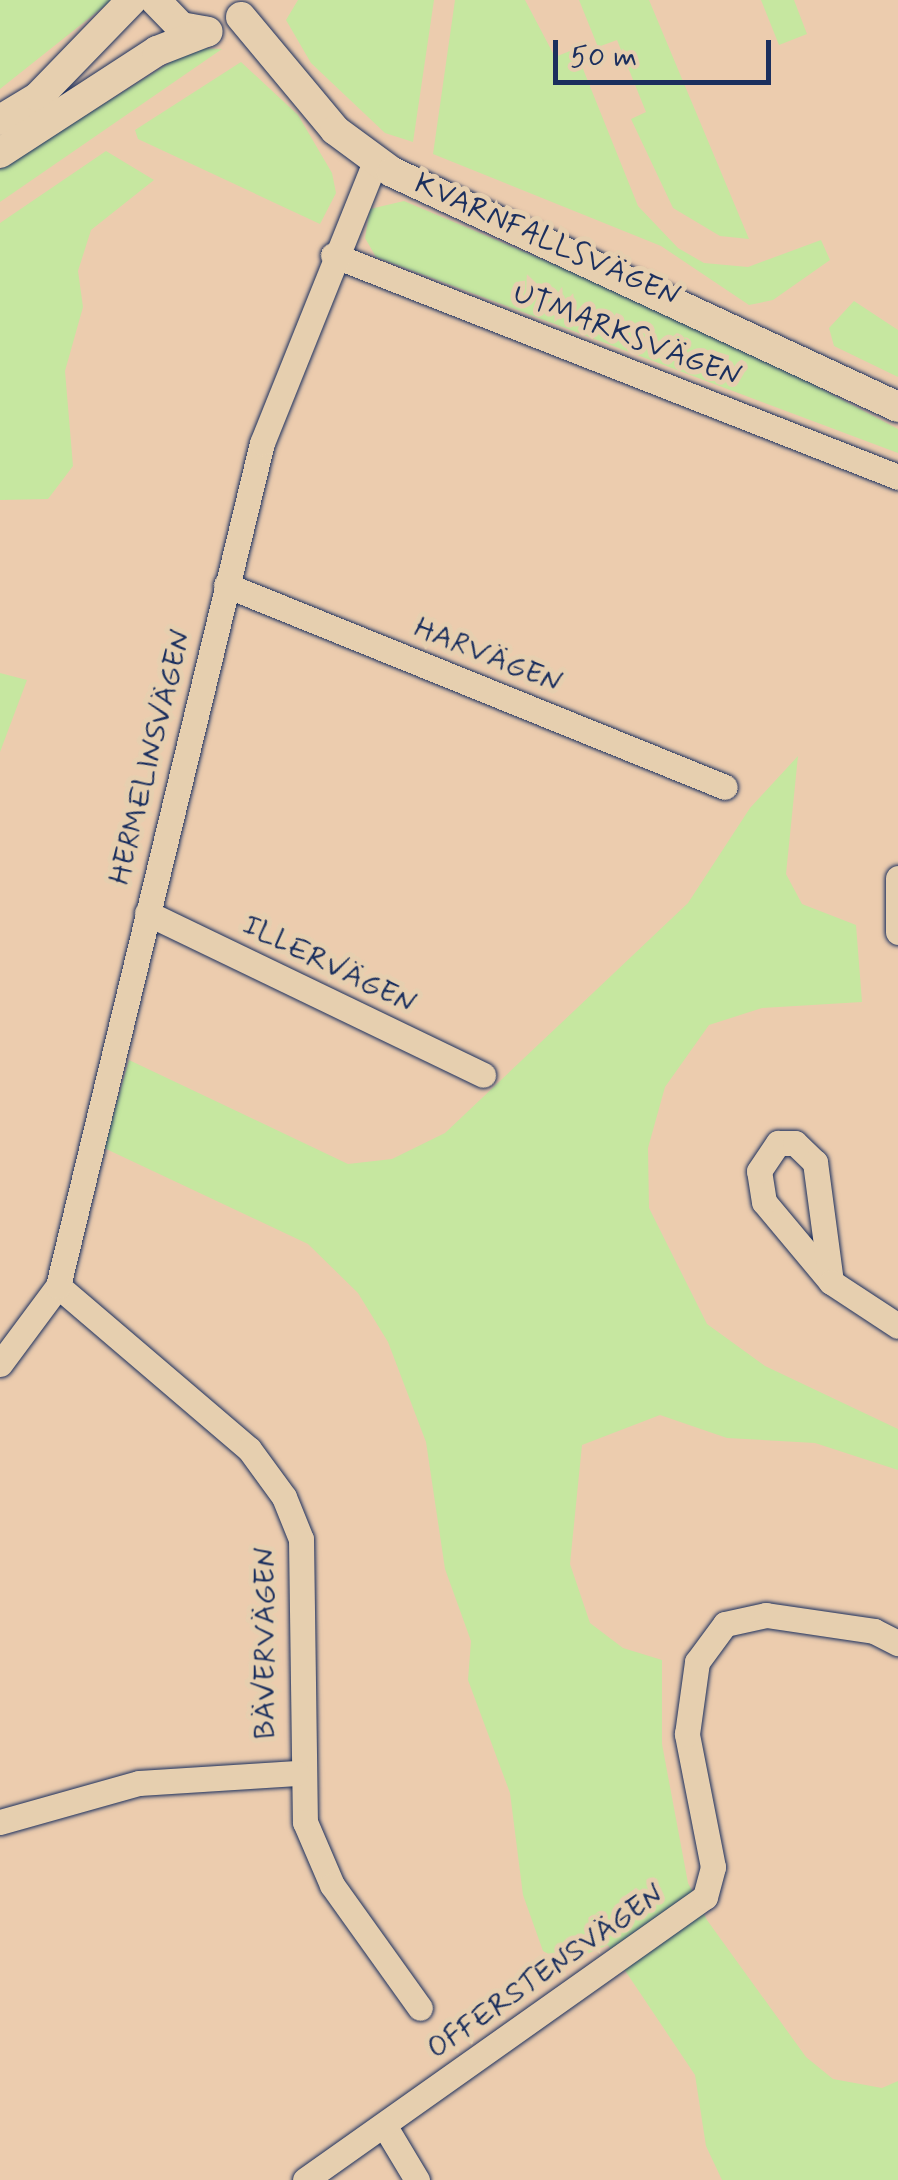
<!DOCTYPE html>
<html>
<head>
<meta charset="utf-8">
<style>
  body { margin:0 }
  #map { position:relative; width:898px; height:2180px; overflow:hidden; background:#ecccae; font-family:Mynerve,sans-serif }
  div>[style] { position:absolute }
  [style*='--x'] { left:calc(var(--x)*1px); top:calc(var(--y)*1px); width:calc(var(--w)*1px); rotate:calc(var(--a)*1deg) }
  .green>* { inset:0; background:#c6e7a0 }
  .roads { filter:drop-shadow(0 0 2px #1b2f5e) drop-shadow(0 0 2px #1b2f5e) }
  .minor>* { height:25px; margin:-12.5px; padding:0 12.5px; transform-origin:12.5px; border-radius:12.5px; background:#e6cfaf }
  .tertiary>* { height:30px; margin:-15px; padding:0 15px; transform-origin:15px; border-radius:15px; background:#e6cfaf }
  span { translate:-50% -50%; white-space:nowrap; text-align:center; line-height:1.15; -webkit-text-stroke:10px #e6cfaf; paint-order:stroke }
  .street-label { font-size:30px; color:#1b2f5e }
  .scale { position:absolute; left:553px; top:40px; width:218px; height:45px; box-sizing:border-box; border:5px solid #1b2f5e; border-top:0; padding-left:12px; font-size:30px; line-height:35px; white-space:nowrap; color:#1b2f5e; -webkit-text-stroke:8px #e6cfaf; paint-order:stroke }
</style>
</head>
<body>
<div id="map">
  <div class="green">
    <div style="clip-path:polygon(0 0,112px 0,0 89px)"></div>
    <div style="clip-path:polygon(298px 0,434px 0,413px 142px,385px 133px,311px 63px,286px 20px)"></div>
    <div style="clip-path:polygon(455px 0,525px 0,555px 57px,575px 49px,638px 206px,678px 248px,704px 263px,748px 267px,821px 240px,830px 260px,773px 300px,749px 305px,661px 246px,433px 154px)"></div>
    <div style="clip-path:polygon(579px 0,649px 0,749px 239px,720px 236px,673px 208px,631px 119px,646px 112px,617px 40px,598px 47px)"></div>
    <div style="clip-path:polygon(761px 0,794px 0,807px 34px,779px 45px)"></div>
    <div style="clip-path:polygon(193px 48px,222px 49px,0 202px,0 169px)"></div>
    <div style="clip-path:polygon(241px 62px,298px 115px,332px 173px,336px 193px,320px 224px,138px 139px,135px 130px)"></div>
    <div style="clip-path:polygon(106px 151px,154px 180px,91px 230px,78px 271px,83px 307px,65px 371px,73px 466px,48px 499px,0 500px,0 223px)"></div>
    <div style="clip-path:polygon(404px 201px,707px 329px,898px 429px,898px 453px,376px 257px,365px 238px,370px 209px)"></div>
    <div style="clip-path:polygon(854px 301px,898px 330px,898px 377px,834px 346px,829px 328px)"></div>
    <div style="clip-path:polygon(0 673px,27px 680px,0 752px)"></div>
    <div style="clip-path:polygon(798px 756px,786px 874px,802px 904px,856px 925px,862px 1002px,762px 1008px,709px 1025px,665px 1087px,648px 1148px,649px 1208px,707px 1324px,765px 1366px,898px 1429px,898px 1470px,815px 1443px,727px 1438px,660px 1415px,582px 1445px,570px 1564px,590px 1623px,623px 1648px,662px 1660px,662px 1744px,688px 1883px,707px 1920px,806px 2057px,833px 2079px,882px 2088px,898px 2081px,898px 2180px,722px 2180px,706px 2146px,695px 2075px,608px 1945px,565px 1963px,543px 1951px,523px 1895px,510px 1793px,468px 1680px,471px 1641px,445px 1569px,426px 1442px,388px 1342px,358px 1293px,308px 1244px,104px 1148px,129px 1060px,348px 1164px,392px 1159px,445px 1133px,688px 903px,750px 808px)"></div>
  </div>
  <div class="roads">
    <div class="minor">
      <div style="--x:333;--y:255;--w:607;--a:21.45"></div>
      <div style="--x:226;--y:585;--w:538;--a:22.04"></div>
      <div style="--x:898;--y:878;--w:54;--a:90"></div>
      <div style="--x:147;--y:913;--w:373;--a:25.7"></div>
      <div style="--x:831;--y:1282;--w:104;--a:-129.9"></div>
      <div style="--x:764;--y:1202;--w:31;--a:-99"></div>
      <div style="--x:759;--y:1171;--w:34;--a:-56"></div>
      <div style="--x:778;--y:1143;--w:17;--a:0"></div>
      <div style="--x:795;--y:1143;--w:28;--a:44"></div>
      <div style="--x:815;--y:1162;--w:121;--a:82.4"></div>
      <div style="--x:831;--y:1282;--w:80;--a:33.3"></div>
      <div style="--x:58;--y:1286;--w:251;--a:40.5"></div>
      <div style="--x:249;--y:1449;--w:59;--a:53.9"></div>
      <div style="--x:284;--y:1497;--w:45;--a:68"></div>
      <div style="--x:301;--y:1539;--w:283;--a:89.2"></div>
      <div style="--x:305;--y:1822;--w:69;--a:66.8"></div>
      <div style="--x:332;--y:1885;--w:151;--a:54.4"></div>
      <div style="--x:0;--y:1364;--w:97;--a:-53.4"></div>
      <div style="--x:58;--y:1286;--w:867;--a:-76.4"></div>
      <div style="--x:262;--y:443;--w:303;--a:-68.1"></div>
      <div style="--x:0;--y:1822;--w:144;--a:-15.7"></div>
      <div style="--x:139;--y:1783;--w:158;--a:-3.6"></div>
      <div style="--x:384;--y:2125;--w:64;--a:59"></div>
      <div style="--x:305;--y:2180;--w:490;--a:-35.3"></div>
      <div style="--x:705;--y:1897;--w:31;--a:-75"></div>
      <div style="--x:713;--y:1867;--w:136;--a:-101.1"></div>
      <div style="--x:687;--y:1734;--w:73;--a:-82.1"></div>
      <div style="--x:697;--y:1662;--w:47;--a:-53.6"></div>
      <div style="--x:725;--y:1624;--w:42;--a:-12.4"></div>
      <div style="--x:766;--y:1615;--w:109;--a:8.4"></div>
      <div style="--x:874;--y:1631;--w:27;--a:27"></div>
    </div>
    <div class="tertiary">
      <div style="--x:155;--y:0;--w:37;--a:46"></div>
      <div style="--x:181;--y:27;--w:27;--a:10"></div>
      <div style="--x:241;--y:17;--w:147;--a:50.2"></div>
      <div style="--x:335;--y:130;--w:71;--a:36.4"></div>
      <div style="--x:392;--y:172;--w:558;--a:24.91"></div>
      <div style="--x:0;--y:120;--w:44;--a:-31.2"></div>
      <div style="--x:38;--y:97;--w:135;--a:-45.9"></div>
      <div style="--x:0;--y:153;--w:187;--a:-33"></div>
      <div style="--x:157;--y:51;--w:53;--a:-21.2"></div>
    </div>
  </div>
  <div class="street-label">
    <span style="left:547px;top:241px;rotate:24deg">KVARNFALLSVÄGEN</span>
    <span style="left:627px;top:336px;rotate:21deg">UTMARKSVÄGEN</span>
    <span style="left:488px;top:656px;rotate:22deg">HARVÄGEN</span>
    <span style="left:151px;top:757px;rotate:-76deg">HERMELINSVÄGEN</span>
    <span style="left:329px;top:965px;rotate:26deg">ILLERVÄGEN</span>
    <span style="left:266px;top:1643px;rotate:-90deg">BÄVERVÄGEN</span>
    <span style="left:546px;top:1972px;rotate:-35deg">OFFERSTENSVÄGEN</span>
  </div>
  <div class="scale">50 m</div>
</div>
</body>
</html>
